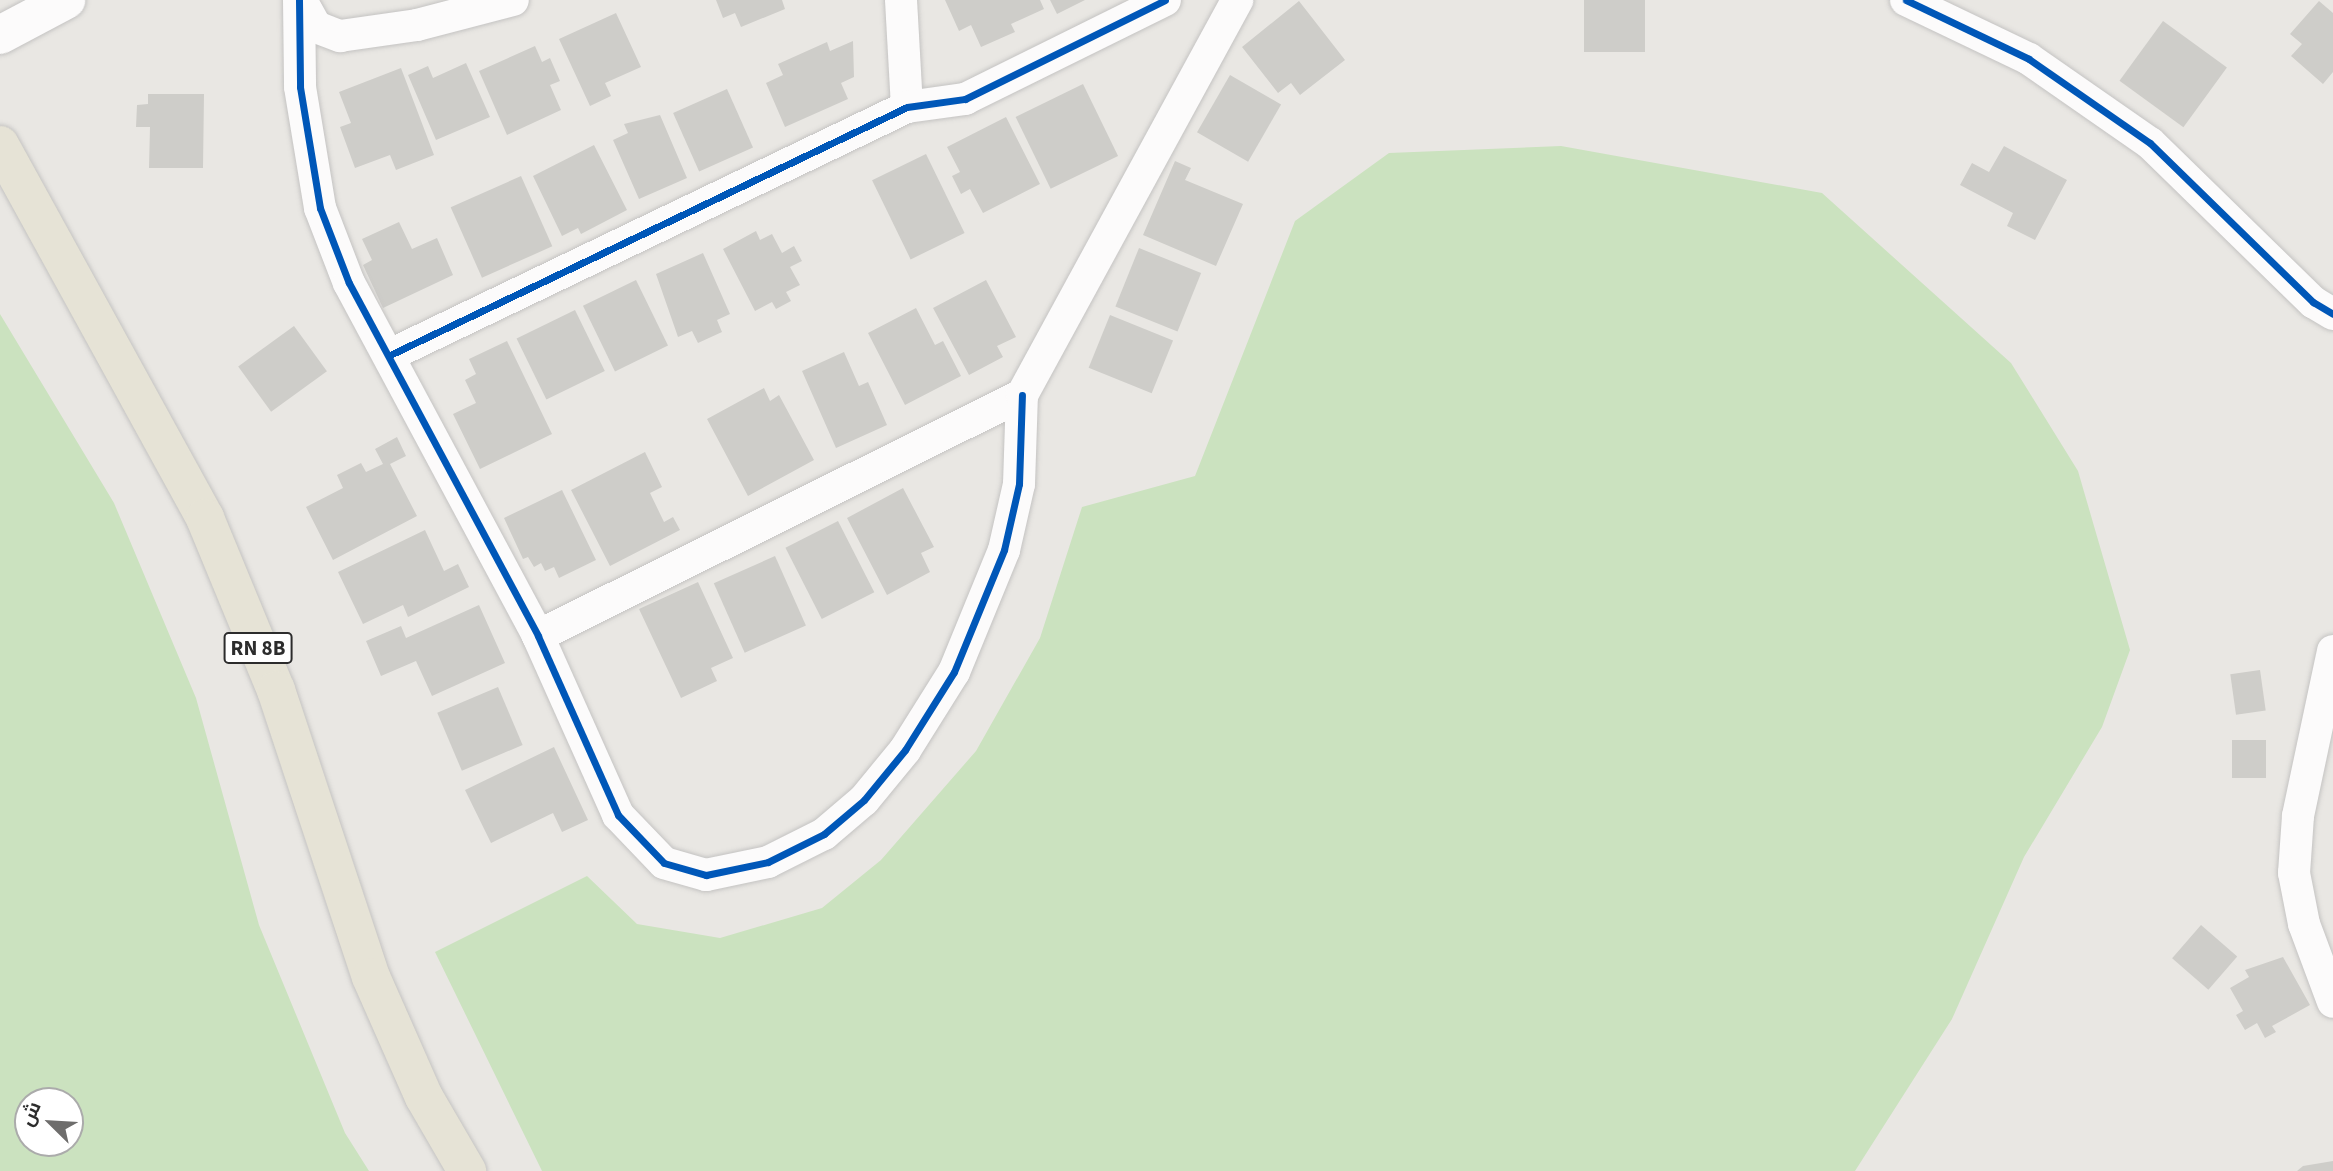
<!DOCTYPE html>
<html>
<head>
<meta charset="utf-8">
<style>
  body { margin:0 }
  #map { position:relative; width:2333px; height:1171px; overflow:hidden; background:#e9e7e3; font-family:"Source Sans 3",Cairo,sans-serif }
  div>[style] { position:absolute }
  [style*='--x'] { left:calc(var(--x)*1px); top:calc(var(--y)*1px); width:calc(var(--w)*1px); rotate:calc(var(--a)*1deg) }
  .green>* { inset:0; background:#cbe2bf }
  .building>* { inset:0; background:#cecdc9; transform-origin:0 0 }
  .roads { filter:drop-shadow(0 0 2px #c4c3c2) drop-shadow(0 0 2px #c4c3c2) }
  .street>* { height:32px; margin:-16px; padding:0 16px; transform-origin:16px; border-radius:16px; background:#fcfbfb }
  .secondary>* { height:38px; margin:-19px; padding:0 19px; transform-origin:19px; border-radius:19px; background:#fcfbfb }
  .primary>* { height:38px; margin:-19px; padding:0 19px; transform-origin:19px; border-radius:19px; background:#e6e3d6 }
  .cycleway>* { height:7px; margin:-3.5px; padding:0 3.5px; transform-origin:3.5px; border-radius:3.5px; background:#0057b8 }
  span { translate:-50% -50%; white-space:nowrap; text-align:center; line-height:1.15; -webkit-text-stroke:5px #fff; paint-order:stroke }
  .shield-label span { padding:2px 5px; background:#fff; border:2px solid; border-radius:5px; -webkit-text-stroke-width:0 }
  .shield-label { font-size:21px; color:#2c2c2c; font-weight:700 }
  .north { position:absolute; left:14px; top:1087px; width:70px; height:70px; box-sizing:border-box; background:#fff; border:2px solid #ababab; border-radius:50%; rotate:294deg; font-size:19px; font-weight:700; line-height:28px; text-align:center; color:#2c2c2c }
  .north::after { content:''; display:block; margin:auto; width:24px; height:32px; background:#6e6d6c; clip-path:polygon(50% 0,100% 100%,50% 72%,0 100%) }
</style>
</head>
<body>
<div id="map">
  <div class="green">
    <div style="clip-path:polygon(1561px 146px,1822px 193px,2011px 363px,2078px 471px,2130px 650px,2102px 727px,2024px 857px,1952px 1019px,1855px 1171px,542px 1171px,435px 952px,587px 876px,637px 924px,720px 938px,822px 908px,881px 860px,976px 751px,1040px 638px,1082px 507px,1195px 476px,1295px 221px,1389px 153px)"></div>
    <div style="clip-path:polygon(evenodd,0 314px,114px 503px,196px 698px,259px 925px,345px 1133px,369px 1171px,0 1171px,0 314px,70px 1101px,70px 1143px,28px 1143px,28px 1101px,70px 1101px)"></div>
  </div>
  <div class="building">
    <div style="clip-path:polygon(716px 0,782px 0,785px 9px,741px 27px,735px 13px,723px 18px)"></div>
    <div style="clip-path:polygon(945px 0,1040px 0,1044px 9px,1011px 24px,1015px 32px,981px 47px,971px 25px,959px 31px)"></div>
    <div style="clip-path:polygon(1050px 0,1085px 0,1057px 14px)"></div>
    <div style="left:1584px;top:0;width:61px;height:52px"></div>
    <div style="clip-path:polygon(1299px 1px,1345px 60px,1300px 95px,1291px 83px,1278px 93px,1242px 47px)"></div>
    <div style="clip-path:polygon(2319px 1px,2333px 13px,2333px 72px,2323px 84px,2291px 56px,2302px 44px,2290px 34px)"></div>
    <div style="clip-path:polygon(616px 13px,641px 67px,605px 83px,611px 96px,590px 106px,559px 39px)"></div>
    <div style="left:2163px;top:21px;width:79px;height:74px;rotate:36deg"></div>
    <div style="clip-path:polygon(853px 41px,854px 77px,841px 83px,848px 99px,785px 127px,766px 83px,783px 75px,778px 64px,827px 42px,830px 51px)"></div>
    <div style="clip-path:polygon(535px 46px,542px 62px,550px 58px,560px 81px,550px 85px,561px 110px,507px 135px,479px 71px)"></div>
    <div style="clip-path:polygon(466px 63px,490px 117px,436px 140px,408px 75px,428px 66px,433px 78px)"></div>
    <div style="clip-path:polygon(401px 68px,434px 155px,396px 170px,390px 155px,355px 168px,340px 127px,351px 123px,339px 92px)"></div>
    <div style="left:1230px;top:75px;width:59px;height:66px;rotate:30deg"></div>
    <div style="left:1083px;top:84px;width:80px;height:75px;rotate:64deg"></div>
    <div style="left:727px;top:89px;width:64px;height:59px;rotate:66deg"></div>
    <div style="clip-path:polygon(148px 94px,204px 94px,203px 168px,149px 168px,150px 127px,136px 127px,137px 105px,148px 104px)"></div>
    <div style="clip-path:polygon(660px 115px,687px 178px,639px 199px,613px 140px,628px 133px,624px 124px)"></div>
    <div style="clip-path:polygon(1006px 117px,1040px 184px,983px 213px,970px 189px,961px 194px,952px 176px,960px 172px,947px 147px)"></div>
    <div style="clip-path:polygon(594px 145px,627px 210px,581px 234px,578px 228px,562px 236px,533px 176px)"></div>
    <div style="clip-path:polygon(2004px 146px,2067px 180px,2035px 240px,2007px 226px,2013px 213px,1960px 185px,1972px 163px,1989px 172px)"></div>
    <div style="left:926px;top:154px;width:88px;height:60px;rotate:64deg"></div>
    <div style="clip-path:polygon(1175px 161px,1191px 168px,1185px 180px,1243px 204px,1216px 266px,1143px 235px)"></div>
    <div style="left:521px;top:176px;width:77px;height:77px;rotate:66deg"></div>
    <div style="clip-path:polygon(399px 222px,412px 249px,437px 238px,453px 275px,383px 308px,363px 265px,372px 260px,362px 239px)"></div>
    <div style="clip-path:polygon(756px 231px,760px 240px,772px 234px,782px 253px,794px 246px,802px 261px,790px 267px,800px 285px,786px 292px,791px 301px,776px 309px,772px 302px,755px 311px,723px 249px)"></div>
    <div style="left:1139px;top:248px;width:67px;height:63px;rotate:22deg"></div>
    <div style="clip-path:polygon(703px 253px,730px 314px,717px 320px,722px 332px,698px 343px,692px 331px,678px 337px,656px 274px)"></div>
    <div style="left:636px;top:280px;width:73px;height:59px;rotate:64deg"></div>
    <div style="clip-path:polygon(986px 280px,1016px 337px,997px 346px,1003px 357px,969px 375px,933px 308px)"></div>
    <div style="clip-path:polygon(916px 308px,935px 345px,943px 341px,961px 376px,905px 405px,868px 333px)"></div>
    <div style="left:575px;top:310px;width:68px;height:65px;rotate:64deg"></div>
    <div style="left:1110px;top:315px;width:68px;height:57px;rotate:22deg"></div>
    <div style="left:294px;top:326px;width:56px;height:69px;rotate:54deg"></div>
    <div style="clip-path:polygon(507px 341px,552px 434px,480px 469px,453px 414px,476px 403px,465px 380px,476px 374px,469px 359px)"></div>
    <div style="clip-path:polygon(844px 352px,859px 386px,868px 382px,887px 425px,836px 448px,802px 371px)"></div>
    <div style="clip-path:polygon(764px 388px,770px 401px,779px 395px,814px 460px,748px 496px,707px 419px)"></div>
    <div style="clip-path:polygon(397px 437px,406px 456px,390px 464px,417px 516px,333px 560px,306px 507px,343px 488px,337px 475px,361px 463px,366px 472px,383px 464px,375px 449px)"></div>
    <div style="clip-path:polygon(645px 452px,662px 487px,650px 493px,664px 522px,673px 517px,680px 530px,610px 566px,571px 490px)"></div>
    <div style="clip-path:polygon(903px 488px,934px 547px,921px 553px,930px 572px,887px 595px,847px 518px)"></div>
    <div style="clip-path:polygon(562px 490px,596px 560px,559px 578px,554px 567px,545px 571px,541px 563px,534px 567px,528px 557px,523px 559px,504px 518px)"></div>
    <div style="left:838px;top:521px;width:80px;height:59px;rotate:63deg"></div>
    <div style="clip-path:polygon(425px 530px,444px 571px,458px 564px,469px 587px,408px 617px,403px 605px,363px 624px,338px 572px)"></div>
    <div style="left:775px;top:556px;width:76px;height:67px;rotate:66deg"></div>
    <div style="clip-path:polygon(698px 582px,733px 658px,711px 668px,717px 681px,681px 698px,639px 609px)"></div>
    <div style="clip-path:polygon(479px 605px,505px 663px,432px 696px,416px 661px,381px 676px,366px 641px,401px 626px,406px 638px)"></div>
    <div style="left:2260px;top:670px;width:41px;height:30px;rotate:82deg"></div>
    <div style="left:498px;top:687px;width:63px;height:66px;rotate:67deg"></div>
    <div style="left:2232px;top:740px;width:34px;height:38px"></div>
    <div style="clip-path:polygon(554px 747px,588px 820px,562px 832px,553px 813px,491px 843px,465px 790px)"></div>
    <div style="left:2201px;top:925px;width:48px;height:44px;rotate:41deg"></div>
    <div style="clip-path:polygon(2283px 957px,2310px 1005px,2272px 1026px,2276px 1032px,2265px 1038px,2257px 1023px,2245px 1030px,2236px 1015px,2243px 1011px,2230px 988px,2249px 977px,2245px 970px)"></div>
    <div style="clip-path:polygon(2333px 1161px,2333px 1171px,2297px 1171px,2303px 1166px)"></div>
  </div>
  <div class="roads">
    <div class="street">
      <div style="--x:299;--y:0;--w:87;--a:89.3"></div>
      <div style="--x:300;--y:87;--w:123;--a:80.6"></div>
      <div style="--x:320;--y:208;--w:80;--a:68.9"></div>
      <div style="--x:349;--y:283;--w:400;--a:61.8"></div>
      <div style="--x:538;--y:636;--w:196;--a:65.9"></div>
      <div style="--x:618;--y:815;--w:66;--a:46.2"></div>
      <div style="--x:664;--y:863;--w:44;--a:15.9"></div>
      <div style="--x:706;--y:875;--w:63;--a:-11.8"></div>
      <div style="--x:768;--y:862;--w:63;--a:-26.6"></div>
      <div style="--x:824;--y:834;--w:52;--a:-40.4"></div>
      <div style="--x:864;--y:800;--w:65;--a:-50.6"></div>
      <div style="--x:905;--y:750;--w:92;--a:-57.9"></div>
      <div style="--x:954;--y:672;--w:132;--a:-67.7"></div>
      <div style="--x:1004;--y:550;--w:68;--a:-77.2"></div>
      <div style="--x:1019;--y:484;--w:89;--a:-88.1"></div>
      <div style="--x:301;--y:0;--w:31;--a:61"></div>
      <div style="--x:316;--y:27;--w:26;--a:21"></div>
      <div style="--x:340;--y:36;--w:78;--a:-8.1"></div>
      <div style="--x:417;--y:25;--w:99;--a:-14.6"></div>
      <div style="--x:901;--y:0;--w:107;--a:86.8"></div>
      <div style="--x:1906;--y:0;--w:136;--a:25.6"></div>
      <div style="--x:2029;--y:59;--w:147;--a:34.8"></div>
      <div style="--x:2150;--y:143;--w:228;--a:44.3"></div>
      <div style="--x:2313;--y:302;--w:23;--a:31"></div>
      <div style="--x:390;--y:355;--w:573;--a:-25.63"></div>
      <div style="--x:907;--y:107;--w:59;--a:-7.9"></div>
      <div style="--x:965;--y:99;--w:223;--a:-26.3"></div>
      <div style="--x:538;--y:636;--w:541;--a:-26.47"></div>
      <div style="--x:1022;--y:395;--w:450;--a:-61.4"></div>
      <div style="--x:2333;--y:651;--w:169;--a:102"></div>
      <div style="--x:2298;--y:816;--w:57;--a:94"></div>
      <div style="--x:2294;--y:873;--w:52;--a:78.9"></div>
      <div style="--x:2304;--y:924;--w:83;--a:69.6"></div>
    </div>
    <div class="secondary">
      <div style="--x:0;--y:35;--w:75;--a:-27.9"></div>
    </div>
    <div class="primary">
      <div style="--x:0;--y:145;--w:426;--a:61.2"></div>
      <div style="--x:205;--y:518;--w:186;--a:67.6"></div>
      <div style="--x:276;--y:690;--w:302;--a:71.7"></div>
      <div style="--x:371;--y:977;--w:131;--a:66.2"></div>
      <div style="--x:424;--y:1097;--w:86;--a:59.8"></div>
    </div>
  </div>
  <div class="cycleway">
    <div style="--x:299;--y:0;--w:87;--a:89.3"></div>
    <div style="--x:300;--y:87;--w:123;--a:80.6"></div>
    <div style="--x:320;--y:208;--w:80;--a:68.9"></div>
    <div style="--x:349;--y:283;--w:400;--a:61.8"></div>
    <div style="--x:538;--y:636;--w:196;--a:65.9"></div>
    <div style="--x:618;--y:815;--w:66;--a:46.2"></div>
    <div style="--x:664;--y:863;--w:44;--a:15.9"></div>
    <div style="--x:706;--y:875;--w:63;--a:-11.8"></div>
    <div style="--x:768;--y:862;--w:63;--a:-26.6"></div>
    <div style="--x:824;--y:834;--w:52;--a:-40.4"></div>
    <div style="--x:864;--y:800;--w:65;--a:-50.6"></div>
    <div style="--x:905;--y:750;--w:92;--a:-57.9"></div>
    <div style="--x:954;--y:672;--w:132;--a:-67.7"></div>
    <div style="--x:1004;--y:550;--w:68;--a:-77.2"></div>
    <div style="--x:1019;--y:484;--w:89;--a:-88.1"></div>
    <div style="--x:1906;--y:0;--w:136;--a:25.6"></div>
    <div style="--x:2029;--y:59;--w:147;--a:34.8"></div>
    <div style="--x:2150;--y:143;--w:228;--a:44.3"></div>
    <div style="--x:2313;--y:302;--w:23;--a:31"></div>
    <div style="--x:390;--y:355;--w:573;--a:-25.63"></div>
    <div style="--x:907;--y:107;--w:59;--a:-7.9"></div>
    <div style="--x:965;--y:99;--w:223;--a:-26.3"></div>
  </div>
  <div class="shield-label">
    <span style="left:258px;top:648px">RN 8B</span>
  </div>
  <div class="north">ش</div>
</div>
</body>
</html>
